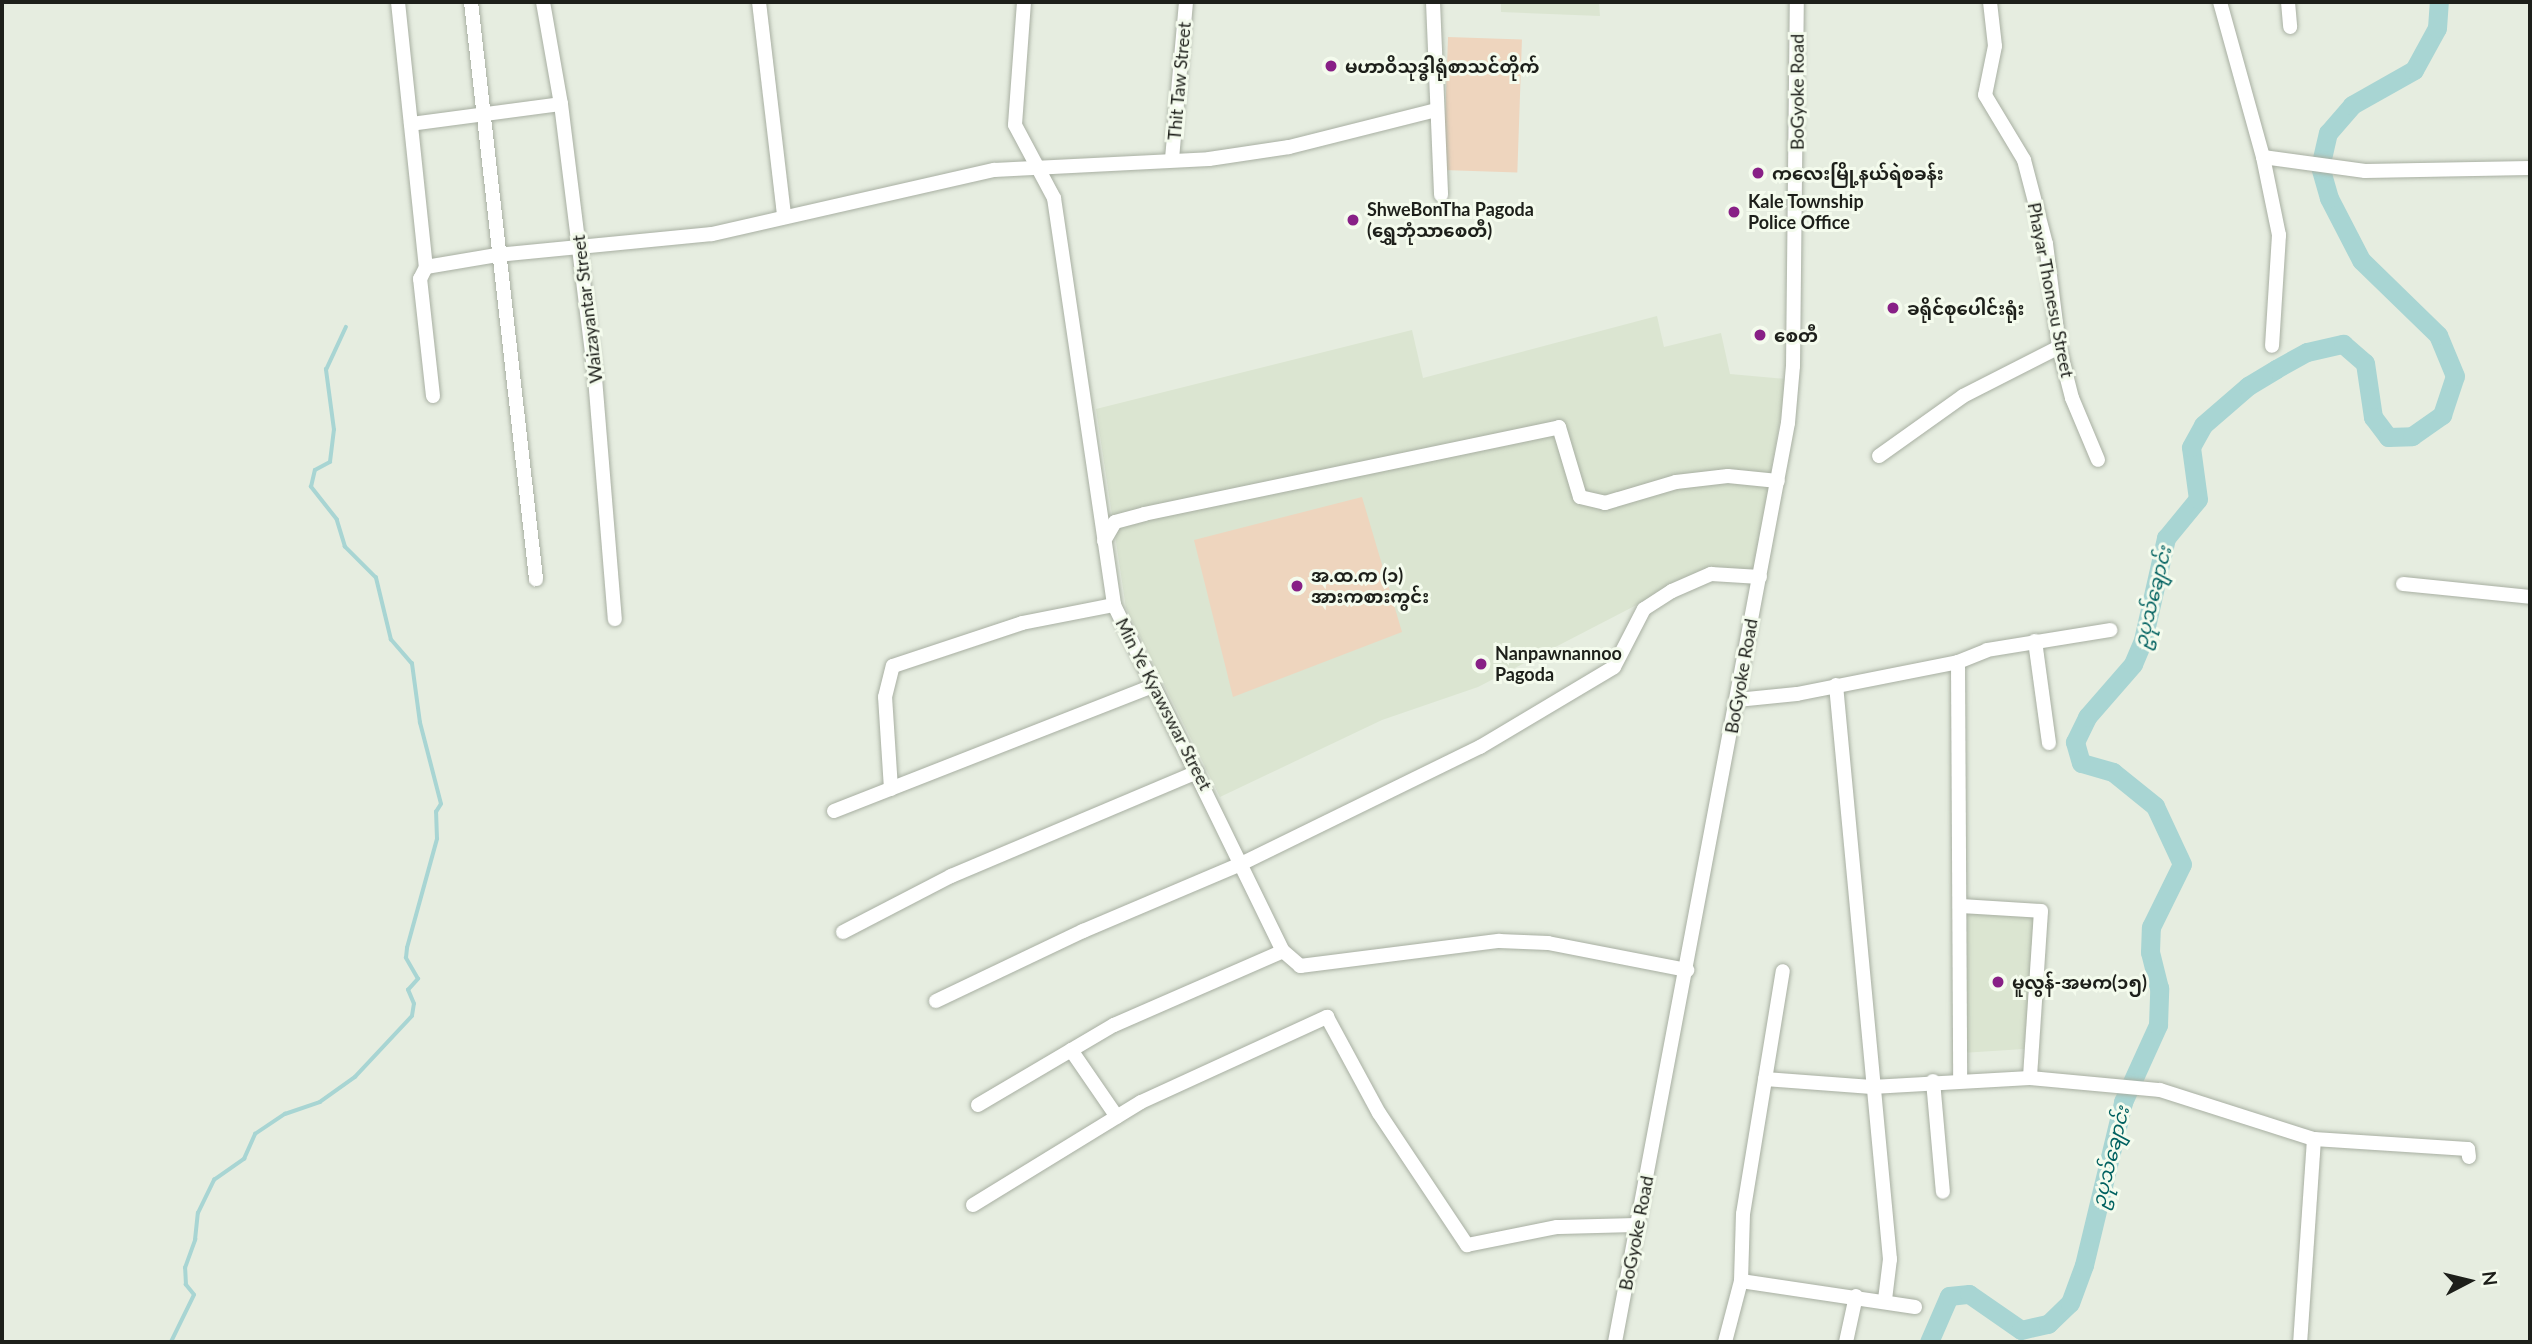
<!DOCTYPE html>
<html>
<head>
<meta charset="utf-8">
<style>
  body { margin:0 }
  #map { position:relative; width:2532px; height:1344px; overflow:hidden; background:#e6ede0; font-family:Lato,"Noto Sans Myanmar",sans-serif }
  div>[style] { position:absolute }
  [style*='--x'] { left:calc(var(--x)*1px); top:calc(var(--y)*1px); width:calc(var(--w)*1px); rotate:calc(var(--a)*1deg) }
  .built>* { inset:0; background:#dbe5d1 }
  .green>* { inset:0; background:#eed5be; transform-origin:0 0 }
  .stream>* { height:3.5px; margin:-1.75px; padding:0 1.75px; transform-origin:1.75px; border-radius:1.75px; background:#a8d5d3 }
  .river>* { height:19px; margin:-9.5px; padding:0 9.5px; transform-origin:9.5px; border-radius:9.5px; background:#a8d5d3 }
  .roads { filter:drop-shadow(0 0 2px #a8afa2) drop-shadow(0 0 2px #a8afa2) }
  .minor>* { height:14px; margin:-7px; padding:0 7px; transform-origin:7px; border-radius:7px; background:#fff }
  .dots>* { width:19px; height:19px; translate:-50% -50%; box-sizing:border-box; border:4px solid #f4fbed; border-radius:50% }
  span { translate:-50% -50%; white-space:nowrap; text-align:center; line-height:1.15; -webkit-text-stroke:6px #f4fbed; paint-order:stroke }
  .poi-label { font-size:18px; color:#1d1f1a; font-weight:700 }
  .left { translate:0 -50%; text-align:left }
  .street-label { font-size:18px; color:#1d1f1a }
  .water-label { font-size:19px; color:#006160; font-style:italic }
  .frame { position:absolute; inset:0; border:4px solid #1d1f1a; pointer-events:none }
  .north { position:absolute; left:2434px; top:1246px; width:70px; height:70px; -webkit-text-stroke:5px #f4fbed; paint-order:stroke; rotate:83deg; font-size:19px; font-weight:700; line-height:28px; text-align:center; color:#1d1f1a }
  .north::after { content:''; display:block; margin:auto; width:24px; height:32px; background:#1d1f1a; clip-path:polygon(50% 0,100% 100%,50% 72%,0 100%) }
</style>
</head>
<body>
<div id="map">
  <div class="built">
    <div style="clip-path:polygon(1501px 2px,1599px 2px,1600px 16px,1501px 12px)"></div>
    <div style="clip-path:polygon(1657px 316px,1664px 347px,1721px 333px,1730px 374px,1787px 379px,1754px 570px,1710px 567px,1478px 687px,1382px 720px,1220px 797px,1126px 608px,1096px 409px,1412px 330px,1423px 378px)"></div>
    <div style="clip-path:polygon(1967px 913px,2037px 914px,2024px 1049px,1962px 1053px)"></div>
  </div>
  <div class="green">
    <div style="left:1448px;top:37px;width:74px;height:133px;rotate:2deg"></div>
    <div style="clip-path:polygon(1362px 497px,1402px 632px,1233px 697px,1194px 540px)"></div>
  </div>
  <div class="stream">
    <div style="--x:171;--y:1342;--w:52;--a:-63.9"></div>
    <div style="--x:194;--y:1295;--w:13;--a:-129"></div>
    <div style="--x:186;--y:1285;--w:17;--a:-93"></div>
    <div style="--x:185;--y:1268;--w:30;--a:-70"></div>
    <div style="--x:195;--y:1240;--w:27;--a:-84"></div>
    <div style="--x:198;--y:1213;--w:37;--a:-64"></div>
    <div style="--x:214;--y:1180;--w:37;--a:-35"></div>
    <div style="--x:244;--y:1159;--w:27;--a:-66"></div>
    <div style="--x:255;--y:1134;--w:36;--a:-34"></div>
    <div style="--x:285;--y:1114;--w:37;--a:-19"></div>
    <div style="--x:320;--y:1102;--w:43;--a:-35.5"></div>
    <div style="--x:355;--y:1077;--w:83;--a:-46.9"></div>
    <div style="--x:412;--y:1016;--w:12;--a:-81"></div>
    <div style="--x:414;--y:1004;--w:15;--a:-113"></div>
    <div style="--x:408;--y:990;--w:15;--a:-48"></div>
    <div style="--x:418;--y:979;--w:24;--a:-120"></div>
    <div style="--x:406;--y:958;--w:10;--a:-84"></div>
    <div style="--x:407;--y:948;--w:113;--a:-74.6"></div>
    <div style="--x:437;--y:839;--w:27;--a:-92"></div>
    <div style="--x:436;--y:812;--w:9;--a:-58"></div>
    <div style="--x:441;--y:804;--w:84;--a:-104.5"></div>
    <div style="--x:420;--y:723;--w:60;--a:-97.7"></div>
    <div style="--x:412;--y:664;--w:32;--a:-131"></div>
    <div style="--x:391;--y:640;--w:64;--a:-103.6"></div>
    <div style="--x:376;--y:578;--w:44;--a:-135"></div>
    <div style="--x:345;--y:547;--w:28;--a:-107"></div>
    <div style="--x:337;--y:520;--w:42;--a:-128.2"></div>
    <div style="--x:311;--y:487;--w:17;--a:-77"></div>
    <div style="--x:315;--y:470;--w:17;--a:-28"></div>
    <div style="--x:330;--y:462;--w:32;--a:-83"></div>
    <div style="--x:334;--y:430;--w:61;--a:-97.6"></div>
    <div style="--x:326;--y:370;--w:47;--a:-65.1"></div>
  </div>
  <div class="river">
    <div style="--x:1929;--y:1342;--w:50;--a:-66.5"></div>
    <div style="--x:1949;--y:1296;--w:20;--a:-6"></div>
    <div style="--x:1969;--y:1294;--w:63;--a:34.7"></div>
    <div style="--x:2021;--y:1330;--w:28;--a:-13"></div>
    <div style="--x:2048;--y:1324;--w:30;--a:-44"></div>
    <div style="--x:2070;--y:1303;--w:40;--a:-69.8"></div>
    <div style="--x:2084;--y:1265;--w:168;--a:-76.5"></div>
    <div style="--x:2123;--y:1102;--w:85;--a:-65.6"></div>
    <div style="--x:2158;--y:1025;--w:37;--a:-88"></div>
    <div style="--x:2159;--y:988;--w:37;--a:-104"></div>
    <div style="--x:2150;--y:952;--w:25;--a:-88"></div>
    <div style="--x:2151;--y:927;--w:70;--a:-63.8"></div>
    <div style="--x:2182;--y:864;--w:64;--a:-115"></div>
    <div style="--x:2155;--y:806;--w:54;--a:-141"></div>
    <div style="--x:2113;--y:772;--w:33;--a:-164"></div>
    <div style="--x:2081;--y:763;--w:22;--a:-106"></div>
    <div style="--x:2075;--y:742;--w:28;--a:-64"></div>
    <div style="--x:2087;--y:717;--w:70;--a:-49"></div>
    <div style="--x:2133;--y:664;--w:26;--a:-67"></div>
    <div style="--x:2143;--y:640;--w:105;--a:-77.3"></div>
    <div style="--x:2166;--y:538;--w:50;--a:-50.6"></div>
    <div style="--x:2198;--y:499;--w:52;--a:-97.7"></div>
    <div style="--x:2191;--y:447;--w:25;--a:-61"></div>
    <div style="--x:2203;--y:425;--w:60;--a:-40.9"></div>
    <div style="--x:2248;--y:386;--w:33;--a:-31"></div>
    <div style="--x:2276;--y:369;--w:35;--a:-29"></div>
    <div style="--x:2307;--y:352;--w:37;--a:-13"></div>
    <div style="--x:2343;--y:344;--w:29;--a:41"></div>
    <div style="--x:2365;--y:363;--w:55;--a:81.6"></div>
    <div style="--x:2373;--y:417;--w:25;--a:53"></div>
    <div style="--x:2388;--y:437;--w:24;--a:-2"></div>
    <div style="--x:2412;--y:436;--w:37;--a:-35"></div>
    <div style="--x:2442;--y:415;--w:41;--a:-71.6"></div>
    <div style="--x:2455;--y:376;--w:44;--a:-112.5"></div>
    <div style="--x:2438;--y:335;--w:107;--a:-135.8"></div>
    <div style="--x:2361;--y:260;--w:70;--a:-117.3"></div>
    <div style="--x:2329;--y:198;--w:32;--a:-106"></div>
    <div style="--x:2320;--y:167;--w:35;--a:-77"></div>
    <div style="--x:2328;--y:133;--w:37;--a:-49"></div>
    <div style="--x:2352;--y:105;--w:71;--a:-29.4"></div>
    <div style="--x:2414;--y:70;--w:48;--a:-61.3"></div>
    <div style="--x:2437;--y:28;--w:26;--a:-86"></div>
  </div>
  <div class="roads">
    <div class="minor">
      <div style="--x:398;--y:2;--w:266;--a:84"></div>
      <div style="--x:471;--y:2;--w:581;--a:83.57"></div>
      <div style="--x:543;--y:2;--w:104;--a:80"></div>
      <div style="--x:561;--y:104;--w:276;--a:82.9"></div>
      <div style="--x:595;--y:378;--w:242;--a:85.3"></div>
      <div style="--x:759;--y:2;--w:215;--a:83.3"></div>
      <div style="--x:1024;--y:2;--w:123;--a:94.2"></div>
      <div style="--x:1015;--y:125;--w:83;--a:61.9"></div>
      <div style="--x:1054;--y:198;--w:411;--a:81.6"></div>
      <div style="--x:1114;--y:605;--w:385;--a:64"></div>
      <div style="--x:1283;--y:951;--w:23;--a:41"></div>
      <div style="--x:1300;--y:966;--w:201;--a:-7.2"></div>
      <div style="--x:1499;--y:941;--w:49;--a:2.3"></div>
      <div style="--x:1548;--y:943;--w:142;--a:11"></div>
      <div style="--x:1433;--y:2;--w:193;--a:87.6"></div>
      <div style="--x:1990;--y:2;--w:44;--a:83.5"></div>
      <div style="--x:1995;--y:46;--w:50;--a:101.5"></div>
      <div style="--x:1985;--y:95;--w:76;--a:59"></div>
      <div style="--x:2024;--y:160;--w:87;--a:75.3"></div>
      <div style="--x:2046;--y:244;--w:104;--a:82.8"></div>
      <div style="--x:2059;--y:347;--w:53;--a:75.7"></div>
      <div style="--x:2072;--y:398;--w:67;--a:67.2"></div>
      <div style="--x:2220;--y:2;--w:161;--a:74.5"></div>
      <div style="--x:2263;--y:157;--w:80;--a:78.4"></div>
      <div style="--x:2279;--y:235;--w:111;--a:93.6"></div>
      <div style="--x:2288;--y:2;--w:25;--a:85"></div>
      <div style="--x:411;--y:124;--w:151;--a:-7.6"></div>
      <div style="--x:2263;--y:157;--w:103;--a:7.8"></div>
      <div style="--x:2365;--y:171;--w:165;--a:-1"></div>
      <div style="--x:1172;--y:159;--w:158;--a:-84.9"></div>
      <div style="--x:433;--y:396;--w:118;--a:-96.3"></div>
      <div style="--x:420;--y:279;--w:13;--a:-63"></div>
      <div style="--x:426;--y:267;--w:72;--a:-9.6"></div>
      <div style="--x:497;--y:255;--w:216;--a:-5.6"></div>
      <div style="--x:712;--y:234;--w:289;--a:-12.8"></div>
      <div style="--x:994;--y:170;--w:215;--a:-2.9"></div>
      <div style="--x:1209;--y:159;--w:81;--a:-8.5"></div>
      <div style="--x:1289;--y:147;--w:152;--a:-14.1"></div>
      <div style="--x:1879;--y:456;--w:103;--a:-35.5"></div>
      <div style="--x:1963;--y:396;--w:108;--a:-27"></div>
      <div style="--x:1104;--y:541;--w:22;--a:-60"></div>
      <div style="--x:1115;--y:522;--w:30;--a:-15"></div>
      <div style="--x:1144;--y:514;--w:424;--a:-11.8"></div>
      <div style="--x:1559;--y:427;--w:73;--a:73.3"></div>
      <div style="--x:1580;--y:497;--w:26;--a:13"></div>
      <div style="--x:1605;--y:503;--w:74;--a:-16.5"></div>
      <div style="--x:1676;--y:482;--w:52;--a:-6.6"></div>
      <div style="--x:1728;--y:476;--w:50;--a:5.7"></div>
      <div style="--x:2403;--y:584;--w:128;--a:5.8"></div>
      <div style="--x:2035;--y:641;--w:103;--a:82.2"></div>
      <div style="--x:1958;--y:662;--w:417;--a:89.7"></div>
      <div style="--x:1836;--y:685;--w:577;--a:84.63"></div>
      <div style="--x:1890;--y:1259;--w:41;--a:97"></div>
      <div style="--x:1737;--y:700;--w:60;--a:-5.7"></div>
      <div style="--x:1797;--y:694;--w:164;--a:-11.2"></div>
      <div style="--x:1958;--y:662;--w:31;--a:-22"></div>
      <div style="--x:1987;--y:650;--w:125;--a:-9.2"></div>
      <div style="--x:891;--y:789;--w:92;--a:-93.7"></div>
      <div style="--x:885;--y:697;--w:32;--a:-76"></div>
      <div style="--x:893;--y:666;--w:136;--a:-18.4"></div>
      <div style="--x:1022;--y:623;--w:94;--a:-11.1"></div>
      <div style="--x:834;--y:811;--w:343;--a:-21.4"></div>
      <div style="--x:1960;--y:906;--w:81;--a:3.5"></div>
      <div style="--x:2041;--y:911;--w:167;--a:93.8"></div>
      <div style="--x:843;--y:932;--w:122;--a:-27.4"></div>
      <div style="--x:951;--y:876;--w:267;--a:-22.9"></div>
      <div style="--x:936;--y:1001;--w:163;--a:-25.5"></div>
      <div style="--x:1083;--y:931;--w:174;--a:-23"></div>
      <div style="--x:1243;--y:863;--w:264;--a:-26.1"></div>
      <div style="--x:1480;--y:747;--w:156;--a:-30.8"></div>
      <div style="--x:1614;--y:667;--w:65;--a:-62.7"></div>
      <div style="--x:1644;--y:609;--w:33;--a:-33"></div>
      <div style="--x:1672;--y:591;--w:43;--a:-23.6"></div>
      <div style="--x:1711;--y:574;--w:49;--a:3.5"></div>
      <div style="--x:1071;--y:1050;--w:81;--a:55.5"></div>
      <div style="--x:1765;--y:1079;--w:107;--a:4.3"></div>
      <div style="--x:1872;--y:1087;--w:158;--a:-3.3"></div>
      <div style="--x:2030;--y:1078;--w:131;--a:5.3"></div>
      <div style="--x:2160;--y:1090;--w:162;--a:17.7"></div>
      <div style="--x:2314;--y:1139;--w:203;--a:93.9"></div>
      <div style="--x:1933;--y:1081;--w:111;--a:84.9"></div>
      <div style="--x:978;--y:1105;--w:158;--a:-30.5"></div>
      <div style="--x:1114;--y:1025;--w:184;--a:-23.6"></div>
      <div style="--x:2314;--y:1139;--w:154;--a:3.7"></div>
      <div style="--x:2468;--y:1149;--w:8;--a:83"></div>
      <div style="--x:973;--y:1205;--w:197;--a:-31.5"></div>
      <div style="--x:1141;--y:1102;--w:205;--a:-24.6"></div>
      <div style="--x:1327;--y:1017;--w:109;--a:61.6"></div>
      <div style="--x:1379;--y:1113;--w:159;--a:56.3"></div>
      <div style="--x:1467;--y:1245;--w:92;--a:-11.3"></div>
      <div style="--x:1557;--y:1227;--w:81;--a:-1.4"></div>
      <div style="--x:1741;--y:1281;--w:176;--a:8.5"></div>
      <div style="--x:1615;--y:1342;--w:935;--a:-79.34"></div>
      <div style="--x:1788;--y:423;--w:57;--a:-85"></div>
      <div style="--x:1793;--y:366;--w:364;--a:-89.4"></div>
      <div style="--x:1725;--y:1342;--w:63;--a:-75.3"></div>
      <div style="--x:1741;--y:1281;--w:67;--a:-88.3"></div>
      <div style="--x:1743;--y:1214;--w:246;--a:-80.7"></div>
      <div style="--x:1846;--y:1342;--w:47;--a:-77.7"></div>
    </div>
  </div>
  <div class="dots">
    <div style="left:1331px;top:66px;background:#882086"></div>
    <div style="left:1758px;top:173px;background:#882086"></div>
    <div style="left:1734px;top:212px;background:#882086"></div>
    <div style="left:1353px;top:220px;background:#882086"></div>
    <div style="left:1893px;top:308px;background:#882086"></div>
    <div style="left:1760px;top:335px;background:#882086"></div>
    <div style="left:1297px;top:586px;background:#882086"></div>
    <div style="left:1481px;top:664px;background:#882086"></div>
    <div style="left:1998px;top:982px;background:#882086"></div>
  </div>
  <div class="poi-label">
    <span class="left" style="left:1345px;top:66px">မဟာဝိသုဒ္ဓါရုံစာသင်တိုက်</span>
    <span class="left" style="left:1772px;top:173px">ကလေးမြို့နယ်ရဲစခန်း</span>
    <span class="left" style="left:1748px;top:212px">Kale Township<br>Police Office</span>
    <span class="left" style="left:1367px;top:220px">ShweBonTha Pagoda<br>(ရွှေဘုံသာစေတီ)</span>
    <span class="left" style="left:1907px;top:308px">ခရိုင်စုပေါင်းရုံး</span>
    <span class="left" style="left:1774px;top:335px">စေတီ</span>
    <span class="left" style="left:1311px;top:586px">အ.ထ.က (၁)<br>အားကစားကွင်း</span>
    <span class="left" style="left:1495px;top:664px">Nanpawnannoo<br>Pagoda</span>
    <span class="left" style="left:2012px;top:982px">မူလွန်-အမက(၁၅)</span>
  </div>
  <div class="street-label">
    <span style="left:1179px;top:81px;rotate:-85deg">Thit Taw Street</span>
    <span style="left:1797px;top:92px;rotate:-90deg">BoGyoke Road</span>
    <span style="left:2051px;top:290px;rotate:79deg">Phayar Thonesu Street</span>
    <span style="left:587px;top:309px;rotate:-97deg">Waizayantar Street</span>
    <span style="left:1741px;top:676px;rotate:-80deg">BoGyoke Road</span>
    <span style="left:1164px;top:704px;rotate:63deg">Min Ye Kyawswar Street</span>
    <span style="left:1636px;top:1233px;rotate:-79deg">BoGyoke Road</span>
  </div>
  <div class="water-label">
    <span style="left:2152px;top:597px;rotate:-76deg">ဥပုသ်ချောင်း</span>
    <span style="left:2110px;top:1157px;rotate:-76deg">ဥပုသ်ချောင်း</span>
  </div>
  <div class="frame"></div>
  <div class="north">N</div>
</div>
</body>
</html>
